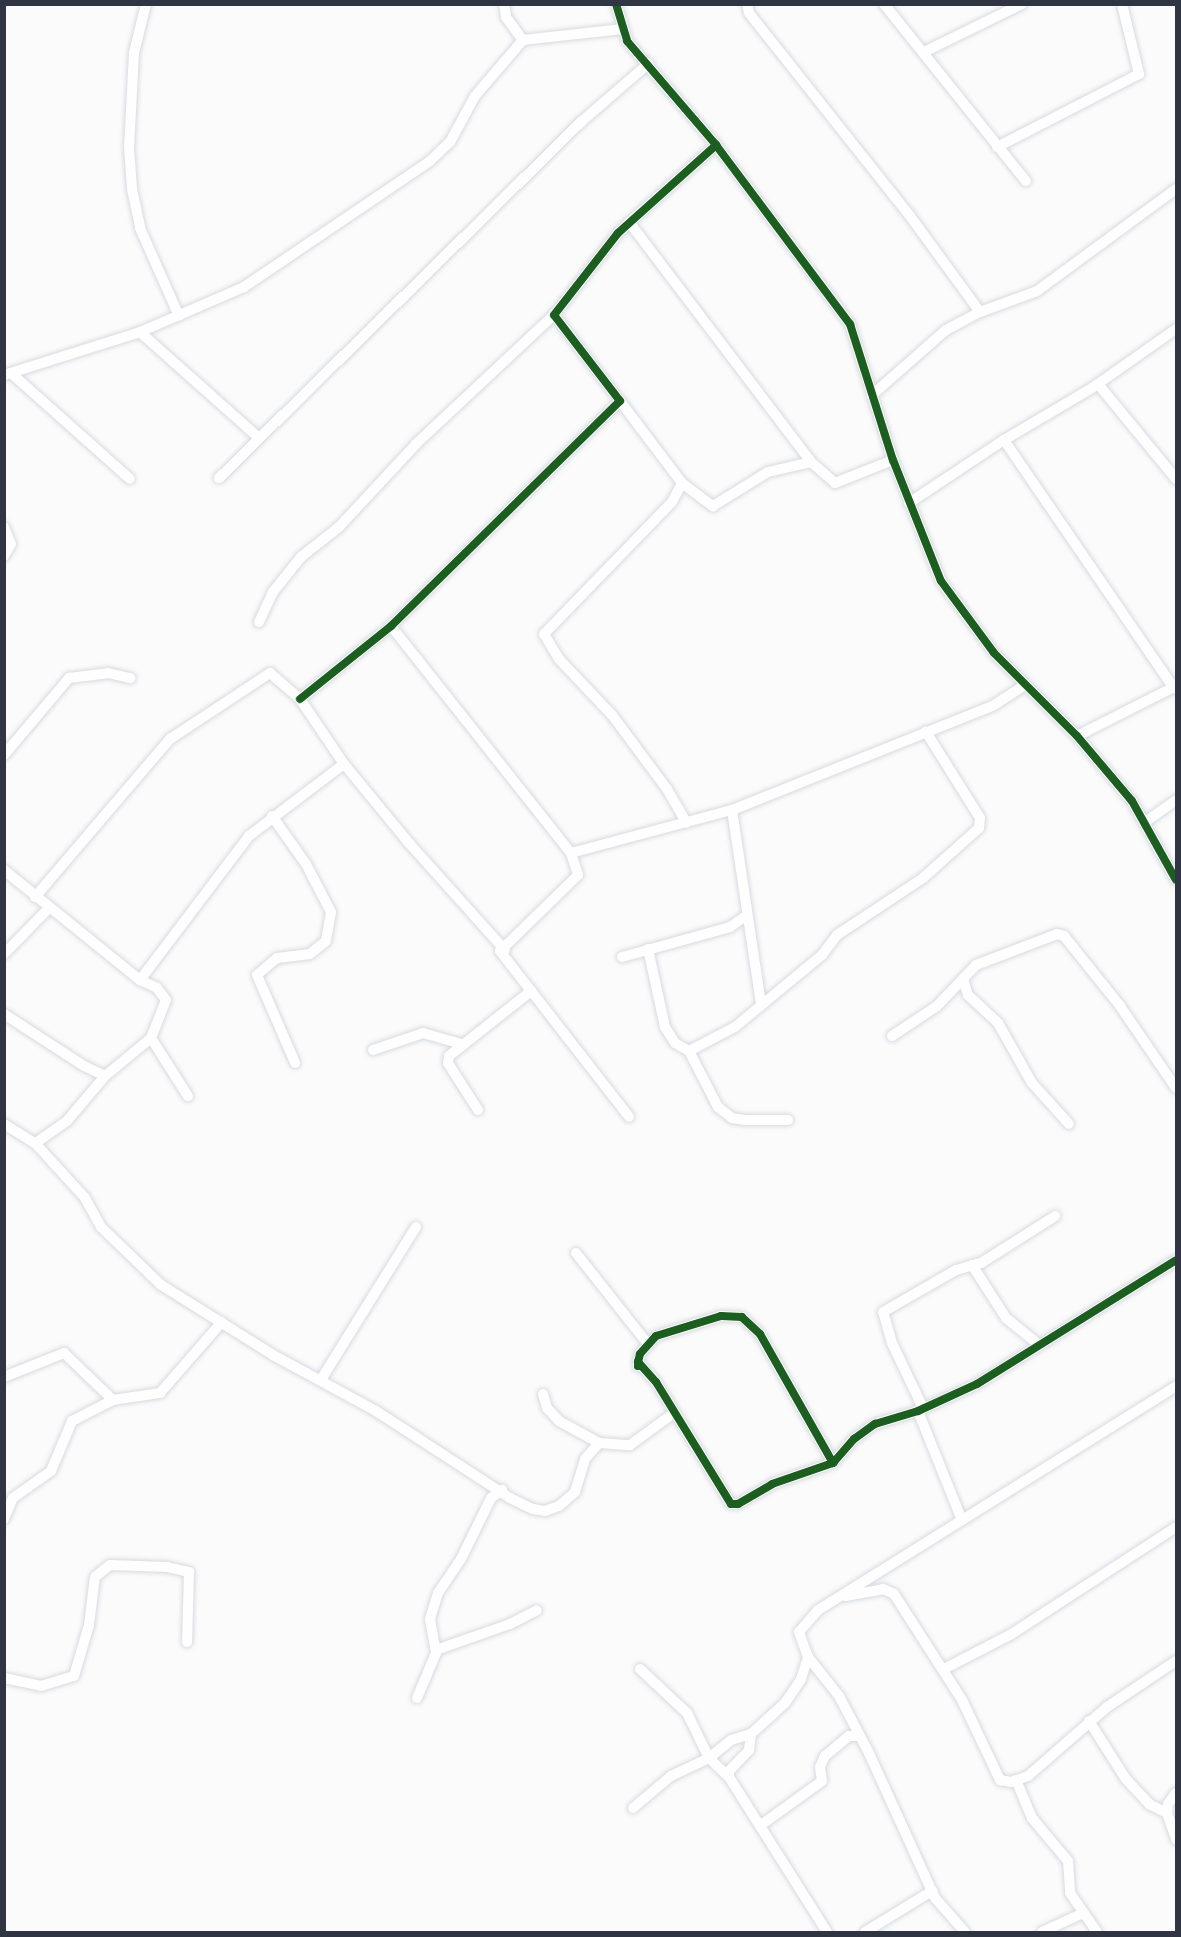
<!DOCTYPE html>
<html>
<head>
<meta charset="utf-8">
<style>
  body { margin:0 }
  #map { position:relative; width:1181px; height:1937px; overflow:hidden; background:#fbfbfb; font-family:Overpass,sans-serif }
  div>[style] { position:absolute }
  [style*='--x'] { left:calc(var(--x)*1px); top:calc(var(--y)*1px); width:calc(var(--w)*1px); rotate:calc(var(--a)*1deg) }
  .roads { filter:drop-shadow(0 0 2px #d7dae0) drop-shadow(0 0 2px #d7dae0) }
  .minor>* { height:10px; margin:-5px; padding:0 5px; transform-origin:5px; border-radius:5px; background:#fefefe }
  .cycleway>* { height:8px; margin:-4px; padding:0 4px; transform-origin:4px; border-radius:4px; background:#1b5e20 }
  span { translate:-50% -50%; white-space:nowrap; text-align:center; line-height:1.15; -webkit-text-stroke:6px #fff; paint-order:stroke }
  .frame { position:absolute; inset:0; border:6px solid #2f3543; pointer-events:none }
</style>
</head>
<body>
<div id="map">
  <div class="roads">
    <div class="minor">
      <div style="--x:146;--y:4;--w:50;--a:103.8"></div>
      <div style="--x:134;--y:53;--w:94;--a:93"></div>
      <div style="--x:129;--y:147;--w:42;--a:85.9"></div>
      <div style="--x:132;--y:189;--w:40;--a:78"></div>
      <div style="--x:140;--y:228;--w:96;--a:66.1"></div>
      <div style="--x:504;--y:4;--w:13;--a:81"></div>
      <div style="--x:506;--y:17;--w:29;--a:54"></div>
      <div style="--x:616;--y:4;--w:39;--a:73"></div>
      <div style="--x:627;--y:41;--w:137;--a:49.4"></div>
      <div style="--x:716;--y:145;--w:224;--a:53.2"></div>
      <div style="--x:850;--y:324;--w:143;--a:72.5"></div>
      <div style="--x:893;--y:460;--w:130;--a:68.4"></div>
      <div style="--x:941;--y:581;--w:89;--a:53.6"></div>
      <div style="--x:994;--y:653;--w:117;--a:45"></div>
      <div style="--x:1077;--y:736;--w:85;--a:49.8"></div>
      <div style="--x:1132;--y:801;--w:90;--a:60.9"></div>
      <div style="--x:747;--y:4;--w:9;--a:77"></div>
      <div style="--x:749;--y:13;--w:259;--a:51.6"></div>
      <div style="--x:910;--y:216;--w:119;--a:53.9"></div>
      <div style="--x:884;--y:4;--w:227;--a:51.3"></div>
      <div style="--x:924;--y:52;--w:109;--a:-26.1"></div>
      <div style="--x:997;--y:147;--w:160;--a:-27.2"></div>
      <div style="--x:1139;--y:74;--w:72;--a:-103.7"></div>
      <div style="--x:629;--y:222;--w:301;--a:52.8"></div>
      <div style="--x:811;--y:462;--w:32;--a:41"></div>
      <div style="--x:835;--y:483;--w:62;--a:-21.6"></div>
      <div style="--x:140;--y:332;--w:159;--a:41.7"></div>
      <div style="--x:11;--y:373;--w:159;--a:41.7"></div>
      <div style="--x:4;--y:375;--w:143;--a:-17.5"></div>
      <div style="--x:140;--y:332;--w:113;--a:-23.4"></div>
      <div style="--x:244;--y:287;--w:225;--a:-34.1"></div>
      <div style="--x:430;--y:161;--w:28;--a:-44"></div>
      <div style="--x:450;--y:142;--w:52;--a:-61.5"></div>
      <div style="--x:475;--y:96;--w:74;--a:-49.4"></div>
      <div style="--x:523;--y:40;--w:100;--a:-6.3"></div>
      <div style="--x:1098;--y:384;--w:123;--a:50.6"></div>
      <div style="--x:872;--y:395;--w:98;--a:-41.3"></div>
      <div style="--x:946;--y:330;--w:38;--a:-28"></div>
      <div style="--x:980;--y:312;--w:61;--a:-20.2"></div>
      <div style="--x:1037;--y:291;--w:172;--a:-36.3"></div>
      <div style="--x:620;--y:401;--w:103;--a:52.9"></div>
      <div style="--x:682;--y:483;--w:39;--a:37"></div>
      <div style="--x:713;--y:506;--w:65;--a:-31.7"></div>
      <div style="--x:768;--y:472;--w:44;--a:-13.1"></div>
      <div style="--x:1004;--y:440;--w:301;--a:55.6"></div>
      <div style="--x:219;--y:478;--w:508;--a:-44.52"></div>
      <div style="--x:581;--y:122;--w:89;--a:-40.9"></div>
      <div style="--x:682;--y:483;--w:21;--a:118"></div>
      <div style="--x:672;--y:502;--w:184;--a:134.1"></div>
      <div style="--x:544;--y:634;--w:29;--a:59"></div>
      <div style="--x:559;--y:659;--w:77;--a:46.6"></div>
      <div style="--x:612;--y:715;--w:92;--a:53.4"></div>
      <div style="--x:667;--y:789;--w:39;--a:60"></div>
      <div style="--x:909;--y:503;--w:114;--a:-33.6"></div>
      <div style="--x:1004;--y:440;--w:102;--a:-30.6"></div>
      <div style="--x:1092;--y:388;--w:103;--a:-35.1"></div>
      <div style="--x:4;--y:527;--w:18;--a:68"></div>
      <div style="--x:11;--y:544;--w:14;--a:120"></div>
      <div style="--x:259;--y:622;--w:33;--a:-65"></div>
      <div style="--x:273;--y:592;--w:45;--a:-51.3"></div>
      <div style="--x:301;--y:557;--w:48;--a:-38.3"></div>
      <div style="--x:339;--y:527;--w:113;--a:-47.1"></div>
      <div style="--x:416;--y:444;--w:189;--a:-43.1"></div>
      <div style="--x:391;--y:626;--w:290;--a:51.6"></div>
      <div style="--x:571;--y:853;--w:23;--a:72"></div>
      <div style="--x:578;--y:875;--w:109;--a:135.7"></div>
      <div style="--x:500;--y:951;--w:210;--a:52.1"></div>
      <div style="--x:300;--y:699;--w:117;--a:-38.7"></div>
      <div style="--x:391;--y:626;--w:321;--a:-44.5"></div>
      <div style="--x:620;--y:401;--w:108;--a:-127.5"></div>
      <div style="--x:554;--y:315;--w:104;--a:-52"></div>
      <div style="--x:618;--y:233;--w:132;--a:-41.9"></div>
      <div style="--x:1077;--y:736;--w:111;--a:-26.8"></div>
      <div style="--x:4;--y:755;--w:101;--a:-49.8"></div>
      <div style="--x:69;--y:678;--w:39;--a:-7"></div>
      <div style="--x:108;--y:673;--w:23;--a:13"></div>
      <div style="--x:732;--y:810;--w:196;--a:81.5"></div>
      <div style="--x:272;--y:816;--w:59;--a:54.7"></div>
      <div style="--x:306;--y:864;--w:54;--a:62.5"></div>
      <div style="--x:331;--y:912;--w:29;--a:100"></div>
      <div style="--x:326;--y:941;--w:21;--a:141"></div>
      <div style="--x:310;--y:954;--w:33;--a:173"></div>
      <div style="--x:277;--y:958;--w:26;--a:140"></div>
      <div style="--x:257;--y:975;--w:96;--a:66.6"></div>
      <div style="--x:1145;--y:822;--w:38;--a:-35"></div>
      <div style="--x:571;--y:853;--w:167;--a:-15"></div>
      <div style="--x:732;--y:810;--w:282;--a:-21.8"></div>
      <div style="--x:994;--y:705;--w:35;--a:-33"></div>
      <div style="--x:4;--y:870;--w:175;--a:39"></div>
      <div style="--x:140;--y:980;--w:19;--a:25"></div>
      <div style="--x:157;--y:988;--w:15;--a:53"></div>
      <div style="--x:166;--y:1000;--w:41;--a:111.5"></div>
      <div style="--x:151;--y:1038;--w:60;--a:140.4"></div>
      <div style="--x:105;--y:1076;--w:59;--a:130.2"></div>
      <div style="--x:67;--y:1121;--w:39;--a:145"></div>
      <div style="--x:35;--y:897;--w:208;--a:-49.5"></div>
      <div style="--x:170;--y:739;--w:120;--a:-33.4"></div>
      <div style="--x:270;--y:673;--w:40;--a:41"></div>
      <div style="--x:300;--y:699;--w:78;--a:55.9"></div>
      <div style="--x:344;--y:764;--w:101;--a:50.6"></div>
      <div style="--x:408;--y:842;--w:145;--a:48.1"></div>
      <div style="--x:648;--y:949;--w:80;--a:77.7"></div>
      <div style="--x:665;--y:1027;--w:19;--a:58"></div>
      <div style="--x:675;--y:1043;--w:16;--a:30"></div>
      <div style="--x:689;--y:1051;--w:63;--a:62.6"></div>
      <div style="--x:718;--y:1107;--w:18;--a:38"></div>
      <div style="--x:732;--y:1118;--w:12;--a:9"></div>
      <div style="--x:744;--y:1120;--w:44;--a:0"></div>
      <div style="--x:4;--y:954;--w:64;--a:-45.6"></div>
      <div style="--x:622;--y:957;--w:112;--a:-15.5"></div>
      <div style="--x:730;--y:927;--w:19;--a:-35"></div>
      <div style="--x:963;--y:979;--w:17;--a:73"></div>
      <div style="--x:968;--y:995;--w:41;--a:43"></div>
      <div style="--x:998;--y:1023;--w:69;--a:60.5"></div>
      <div style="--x:1032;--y:1083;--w:55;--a:47.9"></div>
      <div style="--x:140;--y:980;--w:181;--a:-52.9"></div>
      <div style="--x:249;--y:836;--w:119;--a:-37.2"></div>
      <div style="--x:4;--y:1014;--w:95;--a:33"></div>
      <div style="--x:84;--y:1066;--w:23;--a:25"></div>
      <div style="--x:892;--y:1036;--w:54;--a:-33.7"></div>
      <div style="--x:937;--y:1006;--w:57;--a:-46.4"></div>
      <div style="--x:976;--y:965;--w:87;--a:-20.9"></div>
      <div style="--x:1057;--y:934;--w:7;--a:16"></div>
      <div style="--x:1064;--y:936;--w:90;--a:51.3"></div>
      <div style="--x:1120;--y:1006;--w:99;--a:55.7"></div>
      <div style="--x:151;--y:1038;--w:69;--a:57.5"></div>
      <div style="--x:373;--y:1050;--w:53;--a:-18.8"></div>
      <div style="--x:423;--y:1033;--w:40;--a:16"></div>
      <div style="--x:689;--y:1051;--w:52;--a:-27.6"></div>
      <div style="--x:735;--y:1027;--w:113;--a:-39.6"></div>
      <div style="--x:822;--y:955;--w:25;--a:-53"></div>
      <div style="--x:837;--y:935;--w:103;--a:-33.5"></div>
      <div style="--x:923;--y:878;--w:75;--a:-41.8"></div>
      <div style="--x:979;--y:828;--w:10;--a:-84"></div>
      <div style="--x:980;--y:818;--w:102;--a:-122.1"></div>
      <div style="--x:478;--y:1110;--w:56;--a:-122.6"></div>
      <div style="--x:448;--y:1063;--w:7;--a:-82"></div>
      <div style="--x:449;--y:1056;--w:105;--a:-38.4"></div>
      <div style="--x:4;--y:1124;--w:36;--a:32"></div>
      <div style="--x:35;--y:1143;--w:74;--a:47.7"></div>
      <div style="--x:85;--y:1198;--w:33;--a:61"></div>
      <div style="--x:101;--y:1227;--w:83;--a:44"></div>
      <div style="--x:161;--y:1285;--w:132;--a:32"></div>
      <div style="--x:273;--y:1355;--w:117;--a:28.5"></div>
      <div style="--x:376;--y:1411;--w:160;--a:33"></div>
      <div style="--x:510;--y:1498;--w:25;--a:26"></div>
      <div style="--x:533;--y:1509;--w:12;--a:9"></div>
      <div style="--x:545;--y:1511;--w:15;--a:-20"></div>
      <div style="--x:559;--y:1506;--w:21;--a:-41"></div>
      <div style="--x:575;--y:1492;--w:34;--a:-73"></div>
      <div style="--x:585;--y:1459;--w:21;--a:-49"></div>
      <div style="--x:576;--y:1253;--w:115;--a:51.7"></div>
      <div style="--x:972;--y:1265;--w:63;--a:57.3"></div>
      <div style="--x:1006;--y:1318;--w:41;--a:39.1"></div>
      <div style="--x:4;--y:1377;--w:65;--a:-21.8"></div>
      <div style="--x:64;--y:1353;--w:68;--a:43.8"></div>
      <div style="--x:322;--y:1378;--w:178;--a:-58.1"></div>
      <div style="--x:543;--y:1394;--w:15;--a:74"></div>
      <div style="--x:547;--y:1408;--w:18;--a:47"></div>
      <div style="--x:559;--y:1421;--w:46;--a:28.8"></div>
      <div style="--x:599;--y:1443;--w:31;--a:4"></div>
      <div style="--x:630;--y:1445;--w:54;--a:-36"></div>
      <div style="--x:923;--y:1408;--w:72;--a:-115.5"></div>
      <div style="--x:892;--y:1343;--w:32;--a:-106"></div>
      <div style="--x:883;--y:1312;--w:84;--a:-29.9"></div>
      <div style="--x:956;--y:1270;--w:26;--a:-16"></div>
      <div style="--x:981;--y:1263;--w:88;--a:-32.4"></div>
      <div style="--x:918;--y:1411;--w:115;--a:68.1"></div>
      <div style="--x:833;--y:1463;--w:148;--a:-119.5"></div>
      <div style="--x:760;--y:1334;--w:25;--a:-137"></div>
      <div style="--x:742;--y:1317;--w:21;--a:-177"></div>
      <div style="--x:721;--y:1316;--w:68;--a:162.9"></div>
      <div style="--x:656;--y:1336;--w:24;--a:132"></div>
      <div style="--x:640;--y:1354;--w:8;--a:104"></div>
      <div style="--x:638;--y:1362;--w:4;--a:90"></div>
      <div style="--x:638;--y:1366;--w:4;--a:-90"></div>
      <div style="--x:638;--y:1362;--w:27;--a:48"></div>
      <div style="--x:656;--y:1382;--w:143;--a:58.4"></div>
      <div style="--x:731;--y:1504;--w:7;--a:0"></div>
      <div style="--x:738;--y:1504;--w:39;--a:-30"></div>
      <div style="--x:772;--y:1484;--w:65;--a:-19"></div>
      <div style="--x:833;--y:1463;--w:32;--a:-49"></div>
      <div style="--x:854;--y:1439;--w:26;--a:-36"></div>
      <div style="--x:875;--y:1424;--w:45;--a:-16.8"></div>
      <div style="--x:918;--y:1411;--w:65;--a:-24.6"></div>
      <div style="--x:977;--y:1384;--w:234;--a:-31.9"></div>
      <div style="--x:4;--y:1519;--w:23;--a:-67"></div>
      <div style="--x:13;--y:1498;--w:47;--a:-35.4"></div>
      <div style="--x:51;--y:1471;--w:54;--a:-67.2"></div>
      <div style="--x:72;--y:1421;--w:46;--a:-27.1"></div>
      <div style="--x:113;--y:1400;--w:48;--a:-8.5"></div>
      <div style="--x:160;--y:1393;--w:94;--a:-48.9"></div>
      <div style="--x:845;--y:1596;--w:39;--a:-10"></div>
      <div style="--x:883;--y:1589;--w:12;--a:24"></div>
      <div style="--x:894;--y:1594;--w:126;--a:57.3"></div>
      <div style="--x:962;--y:1700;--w:89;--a:64.6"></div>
      <div style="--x:1000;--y:1780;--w:11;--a:10"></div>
      <div style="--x:1011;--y:1782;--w:18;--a:-19"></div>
      <div style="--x:1028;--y:1776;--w:105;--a:-41.1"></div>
      <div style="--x:1107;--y:1707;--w:83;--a:-33.7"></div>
      <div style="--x:436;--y:1650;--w:78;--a:-19.4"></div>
      <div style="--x:510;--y:1624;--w:30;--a:-27"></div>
      <div style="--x:640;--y:1669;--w:64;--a:43.1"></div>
      <div style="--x:687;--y:1713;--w:50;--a:63.9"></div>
      <div style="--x:709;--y:1758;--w:28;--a:44"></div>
      <div style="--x:729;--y:1777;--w:183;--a:57.7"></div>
      <div style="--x:944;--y:1669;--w:74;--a:-27.3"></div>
      <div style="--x:1010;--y:1635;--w:198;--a:-33"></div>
      <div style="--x:4;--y:1678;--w:38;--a:12"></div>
      <div style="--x:41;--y:1686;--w:34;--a:-17"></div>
      <div style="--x:74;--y:1676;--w:53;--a:-73.6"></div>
      <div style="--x:89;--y:1625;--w:48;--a:-82.9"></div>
      <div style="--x:95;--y:1577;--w:19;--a:-39"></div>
      <div style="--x:110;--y:1565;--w:57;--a:2"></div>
      <div style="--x:167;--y:1567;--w:23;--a:13"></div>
      <div style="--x:189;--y:1572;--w:70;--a:91.6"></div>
      <div style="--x:417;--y:1698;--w:49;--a:-67.1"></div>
      <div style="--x:436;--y:1653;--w:35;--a:-100"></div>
      <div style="--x:430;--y:1619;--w:27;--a:-73"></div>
      <div style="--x:438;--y:1593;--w:41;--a:-55.9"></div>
      <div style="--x:461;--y:1559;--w:68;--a:-63.8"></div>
      <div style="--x:491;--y:1498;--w:14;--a:-36"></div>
      <div style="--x:1089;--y:1721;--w:69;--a:57.5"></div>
      <div style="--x:1126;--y:1779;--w:34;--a:47"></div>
      <div style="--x:1149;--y:1804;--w:20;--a:27"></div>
      <div style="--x:729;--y:1777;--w:6;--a:-90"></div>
      <div style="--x:729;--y:1771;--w:29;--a:-46"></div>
      <div style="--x:749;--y:1750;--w:16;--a:-83"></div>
      <div style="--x:1016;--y:1780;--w:41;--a:67.2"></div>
      <div style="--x:1032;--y:1818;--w:56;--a:50.1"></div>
      <div style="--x:1068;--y:1861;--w:32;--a:86"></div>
      <div style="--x:1070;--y:1893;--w:47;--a:55.3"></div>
      <div style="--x:1176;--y:1793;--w:14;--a:126"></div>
      <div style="--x:1168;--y:1804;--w:9;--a:96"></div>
      <div style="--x:1167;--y:1813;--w:28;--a:71"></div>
      <div style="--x:633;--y:1808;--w:50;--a:-40.1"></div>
      <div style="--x:671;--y:1776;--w:42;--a:-25.3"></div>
      <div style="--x:709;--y:1758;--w:28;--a:-39"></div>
      <div style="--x:731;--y:1740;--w:21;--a:-17"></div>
      <div style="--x:751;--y:1734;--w:46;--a:-42.4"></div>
      <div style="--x:785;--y:1703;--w:29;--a:-56"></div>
      <div style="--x:801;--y:1679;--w:23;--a:-72"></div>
      <div style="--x:761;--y:1825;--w:75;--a:-35.8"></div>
      <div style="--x:822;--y:1781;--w:14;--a:-98"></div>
      <div style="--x:820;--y:1767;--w:12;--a:-66"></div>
      <div style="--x:825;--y:1756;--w:31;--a:-40"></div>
      <div style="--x:849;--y:1736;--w:10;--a:0"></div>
      <div style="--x:865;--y:1932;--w:79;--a:-31.5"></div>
      <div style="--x:965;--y:1932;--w:45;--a:-131.4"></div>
      <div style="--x:935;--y:1898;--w:159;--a:-114.5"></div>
      <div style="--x:869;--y:1753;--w:64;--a:-117.8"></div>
      <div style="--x:839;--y:1696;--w:50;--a:-128.5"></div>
      <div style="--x:808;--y:1657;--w:27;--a:-110"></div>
      <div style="--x:799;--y:1632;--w:29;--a:-49"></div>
      <div style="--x:818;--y:1610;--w:422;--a:-32"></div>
      <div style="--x:1042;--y:1932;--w:43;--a:-24.8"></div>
    </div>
  </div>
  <div class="cycleway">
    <div style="--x:616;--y:4;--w:39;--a:73"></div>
    <div style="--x:627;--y:41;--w:137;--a:49.4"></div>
    <div style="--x:716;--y:145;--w:224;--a:53.2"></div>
    <div style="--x:850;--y:324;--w:143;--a:72.5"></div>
    <div style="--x:893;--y:460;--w:130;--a:68.4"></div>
    <div style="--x:941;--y:581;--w:89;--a:53.6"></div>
    <div style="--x:994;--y:653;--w:117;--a:45"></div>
    <div style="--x:1077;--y:736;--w:85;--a:49.8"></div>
    <div style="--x:1132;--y:801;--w:90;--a:60.9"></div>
    <div style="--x:300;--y:699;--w:117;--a:-38.7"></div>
    <div style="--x:391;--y:626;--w:321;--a:-44.5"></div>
    <div style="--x:620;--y:401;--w:108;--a:-127.5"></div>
    <div style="--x:554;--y:315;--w:104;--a:-52"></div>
    <div style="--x:618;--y:233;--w:132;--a:-41.9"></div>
    <div style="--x:833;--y:1463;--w:148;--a:-119.5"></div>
    <div style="--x:760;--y:1334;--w:25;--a:-137"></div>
    <div style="--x:742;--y:1317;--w:21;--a:-177"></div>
    <div style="--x:721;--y:1316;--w:68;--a:162.9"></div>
    <div style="--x:656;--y:1336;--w:24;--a:132"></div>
    <div style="--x:640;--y:1354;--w:8;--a:104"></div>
    <div style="--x:638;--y:1362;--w:4;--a:90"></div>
    <div style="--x:638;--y:1366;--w:4;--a:-90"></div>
    <div style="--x:638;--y:1362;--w:27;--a:48"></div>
    <div style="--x:656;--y:1382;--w:143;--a:58.4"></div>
    <div style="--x:731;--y:1504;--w:7;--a:0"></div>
    <div style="--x:738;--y:1504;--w:39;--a:-30"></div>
    <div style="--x:772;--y:1484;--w:65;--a:-19"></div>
    <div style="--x:833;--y:1463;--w:32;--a:-49"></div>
    <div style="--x:854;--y:1439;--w:26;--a:-36"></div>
    <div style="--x:875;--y:1424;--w:45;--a:-16.8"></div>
    <div style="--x:918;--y:1411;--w:65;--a:-24.6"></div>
    <div style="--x:977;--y:1384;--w:234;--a:-31.9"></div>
  </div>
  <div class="frame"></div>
</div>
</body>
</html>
